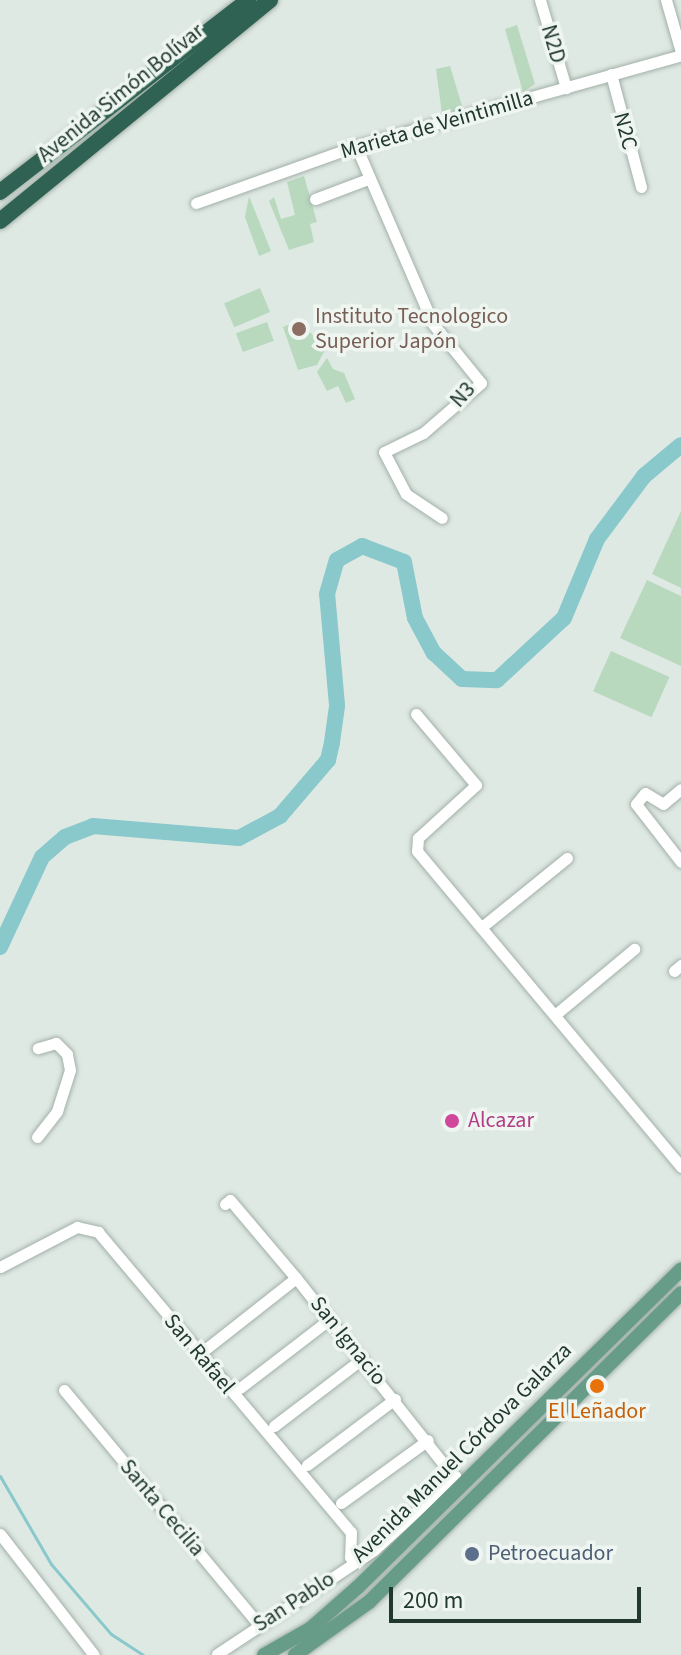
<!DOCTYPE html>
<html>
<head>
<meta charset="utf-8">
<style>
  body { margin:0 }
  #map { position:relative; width:681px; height:1655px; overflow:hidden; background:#dfe9e3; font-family:"Source Sans 3",sans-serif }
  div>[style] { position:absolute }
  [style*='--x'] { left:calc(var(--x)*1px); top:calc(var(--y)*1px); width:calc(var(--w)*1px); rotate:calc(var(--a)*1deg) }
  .green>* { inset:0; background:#b8d9be; transform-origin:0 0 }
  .stream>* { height:3px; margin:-1.5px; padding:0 1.5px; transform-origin:1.5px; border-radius:1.5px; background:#89c8cb }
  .river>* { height:16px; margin:-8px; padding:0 8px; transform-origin:8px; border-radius:8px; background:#89c8cb }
  .roads { filter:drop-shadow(0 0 2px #a2b0a9) drop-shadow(0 0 2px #a2b0a9) }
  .minor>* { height:11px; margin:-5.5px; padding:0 5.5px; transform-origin:5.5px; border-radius:5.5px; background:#fff }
  .major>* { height:14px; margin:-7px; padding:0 7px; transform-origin:7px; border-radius:7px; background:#669c88 }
  .highway>* { height:16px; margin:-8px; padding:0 8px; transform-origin:8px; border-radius:8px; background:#2f6252 }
  .dots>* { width:22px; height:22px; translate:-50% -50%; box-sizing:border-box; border:4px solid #eff6f1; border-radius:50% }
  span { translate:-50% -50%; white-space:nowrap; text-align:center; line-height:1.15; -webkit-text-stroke:7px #eff6f1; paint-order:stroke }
  .street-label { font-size:22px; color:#21382f }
  .education-label { font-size:22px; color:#785e54 }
  .left { translate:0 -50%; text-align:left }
  .hotel-label { font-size:22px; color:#b23c85 }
  .food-label { font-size:22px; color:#c56008 }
  .service-label { font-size:22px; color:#4e5e75 }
  .scale { position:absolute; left:389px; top:1587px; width:252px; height:36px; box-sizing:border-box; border:4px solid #21382f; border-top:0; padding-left:10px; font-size:24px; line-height:28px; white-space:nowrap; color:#21382f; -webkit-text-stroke:6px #eff6f1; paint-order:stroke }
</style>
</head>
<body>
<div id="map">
  <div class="green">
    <div style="clip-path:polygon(517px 25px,535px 84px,523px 92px,505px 29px)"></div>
    <div style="clip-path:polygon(450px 66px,463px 109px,442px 114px,436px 69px)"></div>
    <div style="clip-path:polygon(304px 176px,317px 222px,310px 224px,314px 242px,289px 250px,269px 201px,274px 197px,281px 219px,295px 215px,287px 182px)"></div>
    <div style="clip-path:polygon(249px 196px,271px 251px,259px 256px,245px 217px)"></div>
    <div style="left:260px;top:288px;width:26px;height:39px;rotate:67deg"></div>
    <div style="clip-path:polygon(300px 320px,325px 350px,317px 365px,298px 370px,283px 327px)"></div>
    <div style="left:267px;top:322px;width:20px;height:33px;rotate:70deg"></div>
    <div style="clip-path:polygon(327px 358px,333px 369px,344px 373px,355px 399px,346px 403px,338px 386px,327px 391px,317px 372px)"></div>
    <div style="clip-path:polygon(681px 511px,681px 588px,652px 574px)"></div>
    <div style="clip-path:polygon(647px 580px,681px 596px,681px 666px,620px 638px)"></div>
    <div style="left:611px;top:651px;width:64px;height:44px;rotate:24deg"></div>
  </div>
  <div class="stream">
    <div style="--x:0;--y:1476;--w:102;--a:59.9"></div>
    <div style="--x:51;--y:1564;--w:92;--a:49.4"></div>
    <div style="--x:111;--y:1634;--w:38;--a:33"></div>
  </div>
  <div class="river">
    <div style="--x:0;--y:947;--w:99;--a:-65"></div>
    <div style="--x:42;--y:857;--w:30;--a:-41"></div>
    <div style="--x:65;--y:837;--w:30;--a:-21"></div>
    <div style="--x:93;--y:826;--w:146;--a:4.7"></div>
    <div style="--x:239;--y:838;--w:47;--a:-28.2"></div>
    <div style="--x:280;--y:816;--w:74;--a:-49.4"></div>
    <div style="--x:328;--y:760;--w:18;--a:-77"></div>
    <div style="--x:332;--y:742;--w:37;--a:-82"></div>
    <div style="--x:337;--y:705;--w:111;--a:-95.1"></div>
    <div style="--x:327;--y:594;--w:35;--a:-74"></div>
    <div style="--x:337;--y:560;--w:29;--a:-29"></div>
    <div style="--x:362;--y:546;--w:45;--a:20.9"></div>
    <div style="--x:404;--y:562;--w:57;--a:78.9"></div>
    <div style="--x:415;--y:618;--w:40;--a:62"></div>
    <div style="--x:434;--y:653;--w:38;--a:43"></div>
    <div style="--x:462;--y:679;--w:35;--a:2"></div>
    <div style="--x:497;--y:680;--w:91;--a:-42.8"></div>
    <div style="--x:564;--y:618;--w:86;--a:-67.3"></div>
    <div style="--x:597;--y:539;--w:79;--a:-53.3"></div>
    <div style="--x:644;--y:476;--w:48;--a:-40"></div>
  </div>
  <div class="roads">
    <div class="minor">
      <div style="--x:540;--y:0;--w:92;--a:73.5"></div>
      <div style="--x:666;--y:0;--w:54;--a:73.9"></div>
      <div style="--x:611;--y:74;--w:117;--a:75.1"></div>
      <div style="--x:356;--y:146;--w:194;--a:66.6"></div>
      <div style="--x:433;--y:324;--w:76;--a:50.9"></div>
      <div style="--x:481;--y:383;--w:77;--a:139.2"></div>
      <div style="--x:423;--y:433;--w:43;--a:154"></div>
      <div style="--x:384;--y:452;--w:47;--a:62.4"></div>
      <div style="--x:406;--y:494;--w:43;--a:33.7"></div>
      <div style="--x:315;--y:199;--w:57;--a:-20.7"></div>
      <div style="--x:196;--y:203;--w:170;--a:-19.6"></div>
      <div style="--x:356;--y:146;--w:337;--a:-15.6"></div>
      <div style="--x:416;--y:714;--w:93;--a:49.8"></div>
      <div style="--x:476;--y:785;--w:79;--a:137.6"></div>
      <div style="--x:418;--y:838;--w:13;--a:94"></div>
      <div style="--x:417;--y:851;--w:412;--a:50.1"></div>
      <div style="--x:636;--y:804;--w:73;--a:52.2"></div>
      <div style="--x:636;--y:804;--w:14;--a:-51"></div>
      <div style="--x:645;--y:793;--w:21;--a:31"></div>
      <div style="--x:663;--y:804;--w:23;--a:-40"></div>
      <div style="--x:483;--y:926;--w:108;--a:-39"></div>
      <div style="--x:674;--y:971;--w:9;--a:-41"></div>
      <div style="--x:556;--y:1014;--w:102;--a:-39.8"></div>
      <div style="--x:37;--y:1137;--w:33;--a:-52"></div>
      <div style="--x:57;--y:1111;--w:43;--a:-72.4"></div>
      <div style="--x:70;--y:1070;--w:16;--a:-101"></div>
      <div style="--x:67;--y:1054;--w:16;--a:-135"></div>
      <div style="--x:56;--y:1043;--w:19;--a:164"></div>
      <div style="--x:225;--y:1204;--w:6;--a:-39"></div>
      <div style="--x:230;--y:1200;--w:102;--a:49.8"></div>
      <div style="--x:296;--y:1278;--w:265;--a:51.6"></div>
      <div style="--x:0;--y:1267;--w:87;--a:-27.5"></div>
      <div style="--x:77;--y:1227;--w:22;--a:13"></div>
      <div style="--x:98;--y:1232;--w:392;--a:49.9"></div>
      <div style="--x:351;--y:1532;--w:25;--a:92"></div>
      <div style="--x:350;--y:1557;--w:7;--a:45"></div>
      <div style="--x:207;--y:1348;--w:113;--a:-38.2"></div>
      <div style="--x:240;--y:1388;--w:113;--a:-37.5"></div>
      <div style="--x:64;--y:1390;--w:305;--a:50.3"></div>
      <div style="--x:274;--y:1426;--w:111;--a:-37.3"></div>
      <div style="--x:307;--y:1465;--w:110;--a:-36.9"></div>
      <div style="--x:341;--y:1503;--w:107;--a:-35.9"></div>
      <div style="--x:0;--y:1534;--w:153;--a:52.2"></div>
      <div style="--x:217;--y:1654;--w:188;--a:-33.5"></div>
      <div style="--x:374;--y:1550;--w:110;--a:-42.4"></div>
    </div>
    <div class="major">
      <div style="--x:264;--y:1655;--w:53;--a:-29.5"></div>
      <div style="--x:310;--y:1629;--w:64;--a:-41.2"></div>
      <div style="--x:358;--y:1587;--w:453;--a:-44.5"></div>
      <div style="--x:295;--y:1655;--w:91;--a:-35.6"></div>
      <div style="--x:369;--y:1602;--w:439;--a:-44.7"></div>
    </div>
    <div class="highway">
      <div style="--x:0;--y:192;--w:314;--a:-37.7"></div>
      <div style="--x:0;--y:221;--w:349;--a:-39.3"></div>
    </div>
  </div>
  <div class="dots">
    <div style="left:299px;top:329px;background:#8d6e63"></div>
    <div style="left:452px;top:1121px;background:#d1479c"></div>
    <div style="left:597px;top:1386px;background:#e8710a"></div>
    <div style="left:472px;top:1554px;background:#5c6f8a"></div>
  </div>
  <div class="street-label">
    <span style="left:553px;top:44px;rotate:74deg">N2D</span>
    <span style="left:121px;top:93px;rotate:-39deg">Avenida Simón Bolívar</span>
    <span style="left:437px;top:125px;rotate:-16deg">Marieta de Veintimilla</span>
    <span style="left:625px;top:131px;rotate:75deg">N2C</span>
    <span style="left:463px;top:395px;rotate:-48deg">N3</span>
    <span style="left:348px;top:1341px;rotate:51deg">San Ignacio</span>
    <span style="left:199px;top:1354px;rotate:50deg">San Rafael</span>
    <span style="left:462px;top:1453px;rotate:-45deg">Avenida Manuel Córdova Galarza</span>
    <span style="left:162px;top:1508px;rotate:50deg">Santa Cecilia</span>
    <span style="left:294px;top:1602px;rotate:-33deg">San Pablo</span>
  </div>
  <div class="education-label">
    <span class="left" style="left:315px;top:329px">Instituto Tecnologico<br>Superior Japón</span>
  </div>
  <div class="hotel-label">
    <span class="left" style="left:468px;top:1121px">Alcazar</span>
  </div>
  <div class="food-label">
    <span style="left:597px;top:1412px">El Leñador</span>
  </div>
  <div class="service-label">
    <span class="left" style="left:488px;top:1554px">Petroecuador</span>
  </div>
  <div class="scale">200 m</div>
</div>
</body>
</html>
